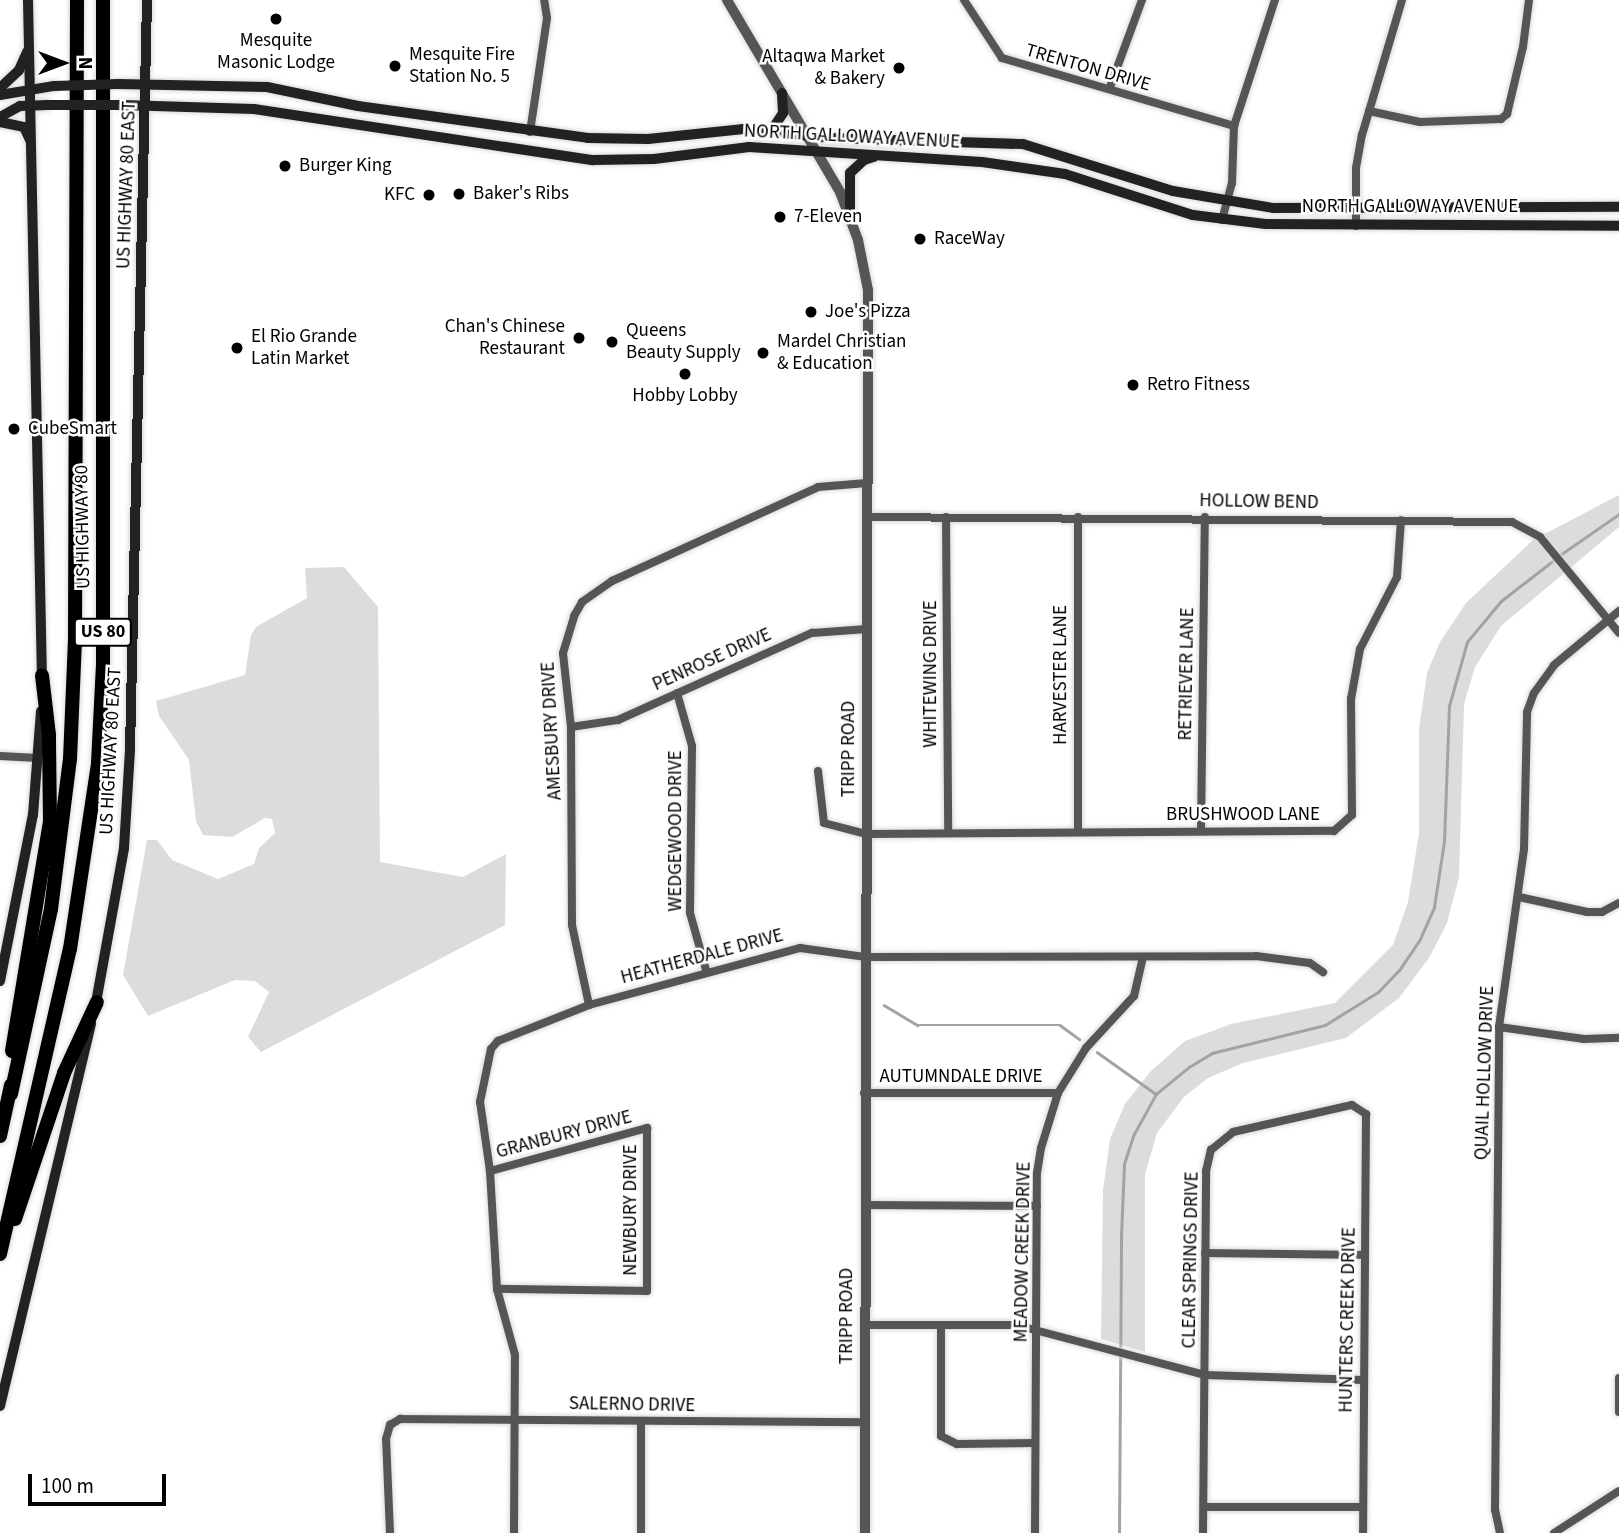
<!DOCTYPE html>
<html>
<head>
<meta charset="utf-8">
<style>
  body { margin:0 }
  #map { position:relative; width:1619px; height:1533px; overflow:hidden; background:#fff; font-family:"Source Sans 3",sans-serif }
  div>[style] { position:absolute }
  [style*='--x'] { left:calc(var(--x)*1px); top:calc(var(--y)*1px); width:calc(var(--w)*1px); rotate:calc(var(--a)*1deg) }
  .green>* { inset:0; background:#dcdcdc }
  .stream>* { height:2.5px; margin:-1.25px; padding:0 1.25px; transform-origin:1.25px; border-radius:1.25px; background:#a3a3a3 }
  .roads { filter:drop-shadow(0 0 2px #dbdbdb) drop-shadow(0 0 2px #dbdbdb) }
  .minor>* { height:8px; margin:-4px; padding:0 4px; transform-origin:4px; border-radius:4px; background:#555 }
  .tertiary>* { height:10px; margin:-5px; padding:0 5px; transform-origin:5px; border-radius:5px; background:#555 }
  .secondary>* { height:10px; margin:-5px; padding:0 5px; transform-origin:5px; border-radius:5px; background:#222 }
  .motorway>* { height:14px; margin:-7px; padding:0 7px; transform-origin:7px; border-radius:7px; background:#000 }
  .secondary-bridge>* { height:10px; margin:-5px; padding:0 5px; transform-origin:5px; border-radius:5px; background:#222 }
  .dots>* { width:19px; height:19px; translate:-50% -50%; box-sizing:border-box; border:4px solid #fff; border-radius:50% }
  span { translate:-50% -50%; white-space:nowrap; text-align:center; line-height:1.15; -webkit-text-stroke:5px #fff; paint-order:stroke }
  .shield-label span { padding:2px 5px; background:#fff; border:2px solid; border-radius:5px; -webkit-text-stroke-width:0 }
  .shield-label { font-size:18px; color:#000; font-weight:700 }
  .poi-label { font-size:19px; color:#000 }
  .left { translate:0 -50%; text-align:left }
  .right { translate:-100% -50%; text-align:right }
  .street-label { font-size:19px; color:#000 }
  .north { position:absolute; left:28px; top:28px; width:70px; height:70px; -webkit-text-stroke:5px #fff; paint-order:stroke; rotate:90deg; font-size:19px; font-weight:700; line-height:28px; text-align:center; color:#000 }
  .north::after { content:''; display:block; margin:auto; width:24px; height:32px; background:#000; clip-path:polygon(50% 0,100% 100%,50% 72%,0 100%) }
  .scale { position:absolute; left:28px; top:1474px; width:138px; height:32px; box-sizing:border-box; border:4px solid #000; border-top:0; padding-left:9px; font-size:21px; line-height:24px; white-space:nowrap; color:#000; -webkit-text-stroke:5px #fff; paint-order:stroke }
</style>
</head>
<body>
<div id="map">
  <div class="green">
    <div style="clip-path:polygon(1619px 495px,1619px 527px,1501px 626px,1475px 667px,1464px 704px,1459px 877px,1447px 923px,1429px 958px,1399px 998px,1346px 1038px,1243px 1063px,1208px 1078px,1184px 1097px,1157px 1133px,1145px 1174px,1145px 1352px,1101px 1339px,1103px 1190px,1110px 1139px,1125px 1104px,1150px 1072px,1185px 1041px,1231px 1024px,1335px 1003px,1393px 945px,1408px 902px,1419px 833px,1419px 729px,1427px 673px,1440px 642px,1466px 603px,1533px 540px)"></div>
    <div style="clip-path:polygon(344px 567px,378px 607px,380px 862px,463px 877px,506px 854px,505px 925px,261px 1052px,248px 1037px,269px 992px,255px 981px,235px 980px,148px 1016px,123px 975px,147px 840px,157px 840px,172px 860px,218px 879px,254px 864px,259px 848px,275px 833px,272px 819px,265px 818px,232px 837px,203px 835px,196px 821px,189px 760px,159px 716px,156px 701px,245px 675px,251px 635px,256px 627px,307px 598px,305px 568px)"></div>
  </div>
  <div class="stream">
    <div style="--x:1560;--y:555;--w:72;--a:-34.8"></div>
    <div style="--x:884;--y:1005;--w:39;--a:31"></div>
    <div style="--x:917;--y:1025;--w:143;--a:0"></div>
    <div style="--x:1060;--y:1025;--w:24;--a:36"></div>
    <div style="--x:1097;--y:1052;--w:72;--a:35.4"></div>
    <div style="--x:1119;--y:1533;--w:297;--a:-89.6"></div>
    <div style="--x:1121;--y:1236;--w:72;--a:-87.6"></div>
    <div style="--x:1124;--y:1164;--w:32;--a:-72"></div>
    <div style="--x:1134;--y:1134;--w:46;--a:-61.2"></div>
    <div style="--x:1156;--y:1094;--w:43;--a:-39.3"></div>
    <div style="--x:1189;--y:1067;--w:27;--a:-31"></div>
    <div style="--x:1212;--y:1053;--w:116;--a:-13.9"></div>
    <div style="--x:1325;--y:1025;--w:62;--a:-31.9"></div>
    <div style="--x:1378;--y:992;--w:32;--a:-46"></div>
    <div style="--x:1400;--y:969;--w:36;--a:-56"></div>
    <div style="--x:1420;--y:939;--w:35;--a:-66"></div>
    <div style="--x:1434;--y:907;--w:66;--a:-81.3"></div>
    <div style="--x:1444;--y:842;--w:136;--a:-87.9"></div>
    <div style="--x:1449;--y:706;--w:66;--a:-74.3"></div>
    <div style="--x:1467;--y:642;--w:53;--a:-50.3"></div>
    <div style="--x:1501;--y:601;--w:67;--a:-37.7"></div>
  </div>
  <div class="roads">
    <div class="minor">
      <div style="--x:964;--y:0;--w:69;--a:56.8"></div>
      <div style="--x:1002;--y:58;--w:242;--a:16.3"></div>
      <div style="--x:1110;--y:87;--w:93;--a:-69.8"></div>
      <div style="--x:1369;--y:111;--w:52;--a:12.2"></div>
      <div style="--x:1420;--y:122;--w:81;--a:-2.1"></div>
      <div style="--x:1501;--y:119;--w:8;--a:-40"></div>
      <div style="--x:1507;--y:114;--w:69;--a:-76.6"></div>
      <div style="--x:1523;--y:47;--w:47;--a:-82.7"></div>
      <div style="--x:530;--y:132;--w:115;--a:-81.5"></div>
      <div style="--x:547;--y:18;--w:18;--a:-99"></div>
      <div style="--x:1222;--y:220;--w:38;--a:-75"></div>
      <div style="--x:1232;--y:183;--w:57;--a:-88"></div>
      <div style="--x:1234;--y:126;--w:133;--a:-72"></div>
      <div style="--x:1356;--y:226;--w:58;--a:-90"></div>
      <div style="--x:1356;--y:168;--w:34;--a:-80"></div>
      <div style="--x:1362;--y:135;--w:141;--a:-73.5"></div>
      <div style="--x:866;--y:517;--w:646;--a:0.44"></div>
      <div style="--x:1512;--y:522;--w:32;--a:28"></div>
      <div style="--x:1540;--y:537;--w:124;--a:50.5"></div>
      <div style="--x:946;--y:517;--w:314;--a:89.6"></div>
      <div style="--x:1078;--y:517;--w:315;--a:90"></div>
      <div style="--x:677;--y:693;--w:55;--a:74.2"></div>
      <div style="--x:692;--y:746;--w:167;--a:90.7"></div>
      <div style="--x:690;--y:913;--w:59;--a:74.3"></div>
      <div style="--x:571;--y:727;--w:48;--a:-8.5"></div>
      <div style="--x:618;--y:720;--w:213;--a:-24.2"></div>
      <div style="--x:812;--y:633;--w:55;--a:-4.2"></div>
      <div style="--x:0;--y:756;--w:38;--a:3"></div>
      <div style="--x:818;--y:771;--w:52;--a:83.4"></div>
      <div style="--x:824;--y:823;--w:43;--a:14.7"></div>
      <div style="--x:866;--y:834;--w:468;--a:-0.4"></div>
      <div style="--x:1334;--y:831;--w:24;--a:-42"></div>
      <div style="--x:1352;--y:815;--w:116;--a:-90.5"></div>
      <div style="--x:1351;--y:699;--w:51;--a:-79.8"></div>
      <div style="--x:1360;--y:649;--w:81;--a:-62.8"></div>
      <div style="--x:1397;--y:577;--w:57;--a:-86"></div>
      <div style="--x:1201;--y:831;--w:314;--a:-89.3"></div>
      <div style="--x:1519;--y:897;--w:70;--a:12.4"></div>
      <div style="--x:1587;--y:912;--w:15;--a:0"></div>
      <div style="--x:1602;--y:912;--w:19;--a:-28"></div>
      <div style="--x:589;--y:1005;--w:82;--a:-102"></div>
      <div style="--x:572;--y:925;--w:198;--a:-90.3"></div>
      <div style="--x:571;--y:727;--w:74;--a:-96.2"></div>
      <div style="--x:563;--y:653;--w:39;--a:-73"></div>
      <div style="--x:574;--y:616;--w:16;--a:-60"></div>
      <div style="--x:582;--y:602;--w:37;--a:-35"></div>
      <div style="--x:612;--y:581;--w:226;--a:-24.5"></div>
      <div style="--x:818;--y:487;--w:49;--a:-4.7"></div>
      <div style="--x:1499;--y:1027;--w:86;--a:8"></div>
      <div style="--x:1584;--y:1039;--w:35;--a:-2"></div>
      <div style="--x:864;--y:1093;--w:194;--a:0"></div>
      <div style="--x:490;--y:1171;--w:163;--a:-15.3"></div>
      <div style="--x:647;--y:1128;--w:163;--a:90"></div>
      <div style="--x:647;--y:1291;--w:150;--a:-179.2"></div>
      <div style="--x:865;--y:1205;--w:172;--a:0.3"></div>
      <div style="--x:1205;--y:1253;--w:160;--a:0.7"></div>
      <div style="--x:865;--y:1325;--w:151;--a:0"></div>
      <div style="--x:1016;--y:1325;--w:196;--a:14.8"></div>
      <div style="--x:1205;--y:1375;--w:158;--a:1.8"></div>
      <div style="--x:941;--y:1326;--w:110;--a:90"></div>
      <div style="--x:941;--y:1436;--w:18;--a:27"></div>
      <div style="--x:957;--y:1444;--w:78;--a:-0.7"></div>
      <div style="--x:1619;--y:1378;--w:34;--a:90"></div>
      <div style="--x:641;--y:1421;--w:112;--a:90"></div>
      <div style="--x:1204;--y:1507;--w:159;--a:0"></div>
      <div style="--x:390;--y:1533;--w:94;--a:-92.4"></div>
      <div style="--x:386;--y:1439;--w:15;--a:-74"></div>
      <div style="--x:390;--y:1425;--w:12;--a:-31"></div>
      <div style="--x:400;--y:1419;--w:465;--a:0.4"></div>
      <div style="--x:514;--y:1533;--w:178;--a:-89.7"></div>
      <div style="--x:515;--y:1355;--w:68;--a:-105.3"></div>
      <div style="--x:497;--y:1289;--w:118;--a:-93.4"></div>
      <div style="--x:490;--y:1171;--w:70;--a:-98.2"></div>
      <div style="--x:480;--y:1102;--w:54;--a:-78.3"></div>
      <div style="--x:491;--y:1049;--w:11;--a:-49"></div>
      <div style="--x:498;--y:1041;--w:98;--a:-21.6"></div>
      <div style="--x:589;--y:1005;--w:219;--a:-15.1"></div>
      <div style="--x:800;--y:948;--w:67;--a:7.8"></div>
      <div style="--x:866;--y:957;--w:390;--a:-0.1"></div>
      <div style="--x:1256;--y:956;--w:54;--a:7.4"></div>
      <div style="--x:1310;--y:963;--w:16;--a:35"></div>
      <div style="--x:1035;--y:1533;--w:360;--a:-89.7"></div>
      <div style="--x:1037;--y:1173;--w:25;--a:-81"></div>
      <div style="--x:1041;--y:1148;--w:58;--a:-72.8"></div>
      <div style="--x:1058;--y:1093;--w:53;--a:-58.1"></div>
      <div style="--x:1086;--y:1048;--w:71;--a:-47.3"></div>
      <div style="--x:1134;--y:996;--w:37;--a:-77"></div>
      <div style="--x:1203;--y:1533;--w:362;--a:-89.5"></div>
      <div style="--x:1206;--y:1171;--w:22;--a:-77"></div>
      <div style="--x:1211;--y:1150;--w:28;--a:-39"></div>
      <div style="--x:1233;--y:1132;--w:122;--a:-12.8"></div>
      <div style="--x:1352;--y:1105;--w:17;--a:33"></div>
      <div style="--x:1366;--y:1114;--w:419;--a:90.4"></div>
      <div style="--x:1500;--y:1533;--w:24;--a:-102"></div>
      <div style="--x:1495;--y:1510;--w:483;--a:-89.5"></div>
      <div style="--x:1499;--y:1027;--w:180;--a:-82"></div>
      <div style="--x:1524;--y:849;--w:137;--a:-88.7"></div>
      <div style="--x:1527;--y:712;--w:20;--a:-70"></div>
      <div style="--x:1534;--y:693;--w:34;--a:-54"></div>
      <div style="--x:1554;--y:665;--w:85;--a:-39.7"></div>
      <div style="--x:1554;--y:1533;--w:77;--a:-32.9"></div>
    </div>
    <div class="tertiary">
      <div style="--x:727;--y:0;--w:223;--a:59.5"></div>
      <div style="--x:840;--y:192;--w:51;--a:69.4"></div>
      <div style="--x:858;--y:240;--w:51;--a:78.7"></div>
      <div style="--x:868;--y:290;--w:1243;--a:90.14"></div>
    </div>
    <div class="secondary">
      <div style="--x:28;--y:0;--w:681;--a:88.82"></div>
      <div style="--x:118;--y:84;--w:149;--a:1.2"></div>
      <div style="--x:267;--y:87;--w:93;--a:11.8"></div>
      <div style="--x:358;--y:106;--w:232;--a:7.9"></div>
      <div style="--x:588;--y:138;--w:60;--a:1"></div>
      <div style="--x:648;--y:139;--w:96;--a:-6"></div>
      <div style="--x:743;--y:129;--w:85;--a:6"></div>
      <div style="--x:828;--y:138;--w:195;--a:1.8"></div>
      <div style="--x:1023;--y:144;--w:157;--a:17.4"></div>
      <div style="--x:1173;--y:191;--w:101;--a:9.6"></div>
      <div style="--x:1273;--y:208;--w:346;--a:-0.2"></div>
      <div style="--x:0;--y:88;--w:26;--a:-43"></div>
      <div style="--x:19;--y:70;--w:20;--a:-66"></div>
      <div style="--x:0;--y:95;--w:55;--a:-9.5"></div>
      <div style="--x:121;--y:105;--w:133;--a:1.7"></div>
      <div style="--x:254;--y:109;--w:343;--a:8.6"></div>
      <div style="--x:593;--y:160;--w:61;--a:-0.9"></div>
      <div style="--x:654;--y:159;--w:96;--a:-7.2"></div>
      <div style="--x:749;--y:147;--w:233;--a:3.7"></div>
      <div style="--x:982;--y:162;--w:84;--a:8.2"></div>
      <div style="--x:1065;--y:174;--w:134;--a:17.8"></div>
      <div style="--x:1193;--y:215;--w:73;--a:7.1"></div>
      <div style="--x:1265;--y:224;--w:354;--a:0.3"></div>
      <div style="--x:0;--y:117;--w:23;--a:-29"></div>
      <div style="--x:20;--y:106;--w:27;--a:-2"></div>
      <div style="--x:0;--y:122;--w:25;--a:12"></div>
      <div style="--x:24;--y:127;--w:14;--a:65"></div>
      <div style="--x:771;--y:131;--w:22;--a:-56"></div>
      <div style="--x:783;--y:113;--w:20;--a:-93"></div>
      <div style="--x:850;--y:217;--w:44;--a:-90"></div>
      <div style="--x:850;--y:173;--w:19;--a:-43"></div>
      <div style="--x:864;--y:160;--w:10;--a:-17"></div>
      <div style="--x:0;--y:981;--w:169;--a:-78.8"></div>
      <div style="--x:33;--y:815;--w:104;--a:-85.6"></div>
      <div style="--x:95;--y:1008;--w:163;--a:-79.7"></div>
      <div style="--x:124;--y:848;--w:98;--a:-86.5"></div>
      <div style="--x:130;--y:750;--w:750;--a:-88.7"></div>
      <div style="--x:0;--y:1406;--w:393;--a:-76.6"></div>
    </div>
    <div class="motorway">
      <div style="--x:12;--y:1051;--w:232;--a:-80.6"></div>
      <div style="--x:50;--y:822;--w:87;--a:-90.7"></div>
      <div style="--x:49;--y:735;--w:60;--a:-96.7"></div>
      <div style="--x:11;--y:1094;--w:189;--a:-77.8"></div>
      <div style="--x:51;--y:909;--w:151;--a:-82.8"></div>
      <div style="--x:70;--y:759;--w:119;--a:-87.6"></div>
      <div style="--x:75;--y:640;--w:640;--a:-89.82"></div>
      <div style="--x:0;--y:1136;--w:52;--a:-77.8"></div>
      <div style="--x:15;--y:1219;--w:154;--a:-71.4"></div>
      <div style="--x:64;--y:1073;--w:78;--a:-65.1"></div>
      <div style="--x:0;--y:1254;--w:313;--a:-77.1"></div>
      <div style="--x:70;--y:949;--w:188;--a:-81.4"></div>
      <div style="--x:98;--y:763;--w:98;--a:-87.1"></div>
      <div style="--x:103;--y:665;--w:665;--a:-90"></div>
    </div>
  </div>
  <div class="secondary-bridge">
    <div style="--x:54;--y:86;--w:64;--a:-1.8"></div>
    <div style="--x:47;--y:105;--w:74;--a:0"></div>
  </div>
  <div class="dots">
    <div style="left:276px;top:19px;background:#000"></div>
    <div style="left:395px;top:66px;background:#000"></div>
    <div style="left:899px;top:68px;background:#000"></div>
    <div style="left:285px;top:166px;background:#000"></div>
    <div style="left:459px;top:194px;background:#000"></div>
    <div style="left:429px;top:195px;background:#000"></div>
    <div style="left:780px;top:217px;background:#000"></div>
    <div style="left:920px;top:239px;background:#000"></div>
    <div style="left:811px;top:312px;background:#000"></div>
    <div style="left:579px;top:338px;background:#000"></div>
    <div style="left:612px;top:342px;background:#000"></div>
    <div style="left:237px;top:348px;background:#000"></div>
    <div style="left:763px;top:353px;background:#000"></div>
    <div style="left:685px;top:374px;background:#000"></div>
    <div style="left:1133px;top:385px;background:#000"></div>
    <div style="left:14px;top:429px;background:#000"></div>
  </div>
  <div class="shield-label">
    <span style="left:103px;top:632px">US 80</span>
  </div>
  <div class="poi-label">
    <span style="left:276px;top:52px">Mesquite<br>Masonic Lodge</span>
    <span class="left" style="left:409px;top:66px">Mesquite Fire<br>Station No. 5</span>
    <span class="right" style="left:885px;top:68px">Altaqwa Market<br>&amp; Bakery</span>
    <span class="left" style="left:299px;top:166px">Burger King</span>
    <span class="left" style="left:473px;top:194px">Baker's Ribs</span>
    <span class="right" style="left:415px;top:195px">KFC</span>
    <span class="left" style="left:794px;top:217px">7-Eleven</span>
    <span class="left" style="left:934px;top:239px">RaceWay</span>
    <span class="left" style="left:825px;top:312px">Joe's Pizza</span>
    <span class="right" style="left:565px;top:338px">Chan's Chinese<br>Restaurant</span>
    <span class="left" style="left:626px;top:342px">Queens<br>Beauty Supply</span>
    <span class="left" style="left:251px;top:348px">El Rio Grande<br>Latin Market</span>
    <span class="left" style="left:777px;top:353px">Mardel Christian<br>&amp; Education</span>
    <span class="left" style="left:1147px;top:385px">Retro Fitness</span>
    <span style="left:685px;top:396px">Hobby Lobby</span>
    <span class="left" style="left:28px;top:429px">CubeSmart</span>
  </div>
  <div class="street-label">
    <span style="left:1088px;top:68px;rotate:16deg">TRENTON DRIVE</span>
    <span style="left:852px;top:137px;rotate:3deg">NORTH GALLOWAY AVENUE</span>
    <span style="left:127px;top:185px;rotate:-88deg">US HIGHWAY 80 EAST</span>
    <span style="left:1410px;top:207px">NORTH GALLOWAY AVENUE</span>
    <span style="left:1259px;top:502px;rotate:1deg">HOLLOW BEND</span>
    <span style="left:83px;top:527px;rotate:-91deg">US HIGHWAY 80</span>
    <span style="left:712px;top:660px;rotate:-24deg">PENROSE DRIVE</span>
    <span style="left:931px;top:674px;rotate:-90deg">WHITEWING DRIVE</span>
    <span style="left:1187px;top:674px;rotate:-89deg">RETRIEVER LANE</span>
    <span style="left:1061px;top:675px;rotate:-90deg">HARVESTER LANE</span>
    <span style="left:552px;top:731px;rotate:-93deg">AMESBURY DRIVE</span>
    <span style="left:849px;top:749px;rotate:-90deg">TRIPP ROAD</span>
    <span style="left:111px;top:751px;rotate:-87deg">US HIGHWAY 80 EAST</span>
    <span style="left:1243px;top:815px">BRUSHWOOD LANE</span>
    <span style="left:676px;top:831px;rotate:-90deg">WEDGEWOOD DRIVE</span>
    <span style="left:702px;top:957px;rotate:-15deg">HEATHERDALE DRIVE</span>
    <span style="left:1485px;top:1073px;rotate:-88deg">QUAIL HOLLOW DRIVE</span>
    <span style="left:961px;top:1077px">AUTUMNDALE DRIVE</span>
    <span style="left:564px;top:1135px;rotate:-15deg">GRANBURY DRIVE</span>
    <span style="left:631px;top:1210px;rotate:-90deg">NEWBURY DRIVE</span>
    <span style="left:1023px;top:1252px;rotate:-89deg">MEADOW CREEK DRIVE</span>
    <span style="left:1191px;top:1260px;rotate:-89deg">CLEAR SPRINGS DRIVE</span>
    <span style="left:847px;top:1316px;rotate:-90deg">TRIPP ROAD</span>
    <span style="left:1348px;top:1320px;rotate:-89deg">HUNTERS CREEK DRIVE</span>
    <span style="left:632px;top:1405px;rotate:1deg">SALERNO DRIVE</span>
  </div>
  <div class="north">N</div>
  <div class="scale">100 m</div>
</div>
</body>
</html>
